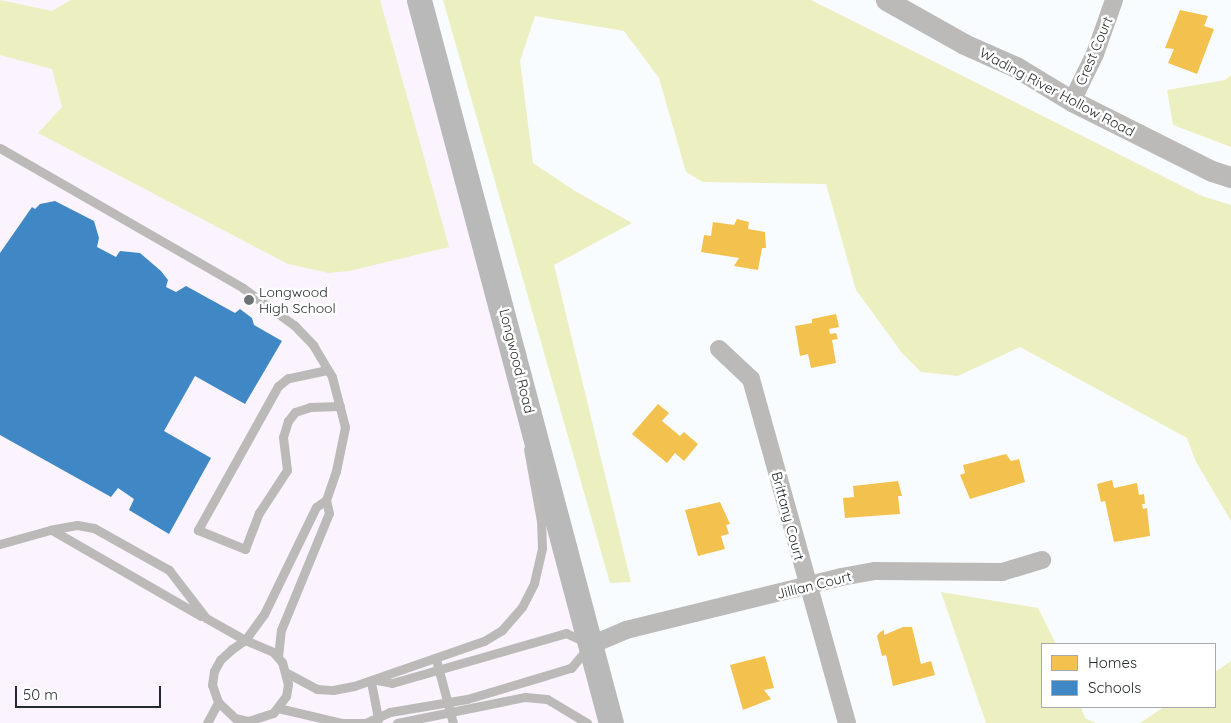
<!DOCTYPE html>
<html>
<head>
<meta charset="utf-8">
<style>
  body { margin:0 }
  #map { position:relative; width:1231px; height:723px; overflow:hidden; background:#f9fcfe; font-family:Quicksand,sans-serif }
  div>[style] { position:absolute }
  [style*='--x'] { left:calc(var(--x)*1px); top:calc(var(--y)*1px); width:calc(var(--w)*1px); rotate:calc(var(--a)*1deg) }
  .education>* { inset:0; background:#fbf3fd }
  .green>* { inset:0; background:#ecefc0 }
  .homes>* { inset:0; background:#f2c14e }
  .schools>* { inset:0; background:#3f88c5 }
  .service>* { height:9px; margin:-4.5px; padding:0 4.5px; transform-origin:4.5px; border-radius:4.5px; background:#bbbab9 }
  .minor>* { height:18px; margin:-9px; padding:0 9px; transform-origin:9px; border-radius:9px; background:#bbbab9 }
  .tertiary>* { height:21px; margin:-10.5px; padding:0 10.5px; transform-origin:10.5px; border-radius:10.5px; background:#bbbab9 }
  .secondary>* { height:25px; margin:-12.5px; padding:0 12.5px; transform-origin:12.5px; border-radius:12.5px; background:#b9b9b9 }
  .dots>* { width:14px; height:14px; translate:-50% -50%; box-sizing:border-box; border:2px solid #fff; border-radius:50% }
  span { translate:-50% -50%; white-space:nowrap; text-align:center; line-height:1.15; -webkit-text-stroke:5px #fff; paint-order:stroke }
  .street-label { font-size:14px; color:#25292b }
  .poi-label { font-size:14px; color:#25292b }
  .left { translate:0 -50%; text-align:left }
  .legend { position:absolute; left:1041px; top:643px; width:175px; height:65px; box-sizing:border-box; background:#fff; border:1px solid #a8a9aa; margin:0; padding:6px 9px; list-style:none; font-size:15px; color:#25292b }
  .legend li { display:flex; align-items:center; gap:10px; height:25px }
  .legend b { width:25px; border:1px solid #a8a9aa }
  .scale { position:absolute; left:15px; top:686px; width:146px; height:22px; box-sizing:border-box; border:2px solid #25292b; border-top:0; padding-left:6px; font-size:15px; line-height:18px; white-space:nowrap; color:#25292b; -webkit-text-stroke:4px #fff; paint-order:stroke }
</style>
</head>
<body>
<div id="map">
  <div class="education">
    <div style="clip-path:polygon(0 0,418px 0,610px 723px,0 723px)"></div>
  </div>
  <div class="green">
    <div style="clip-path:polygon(0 0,52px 11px,71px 0,380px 0,449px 247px,349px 271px,329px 273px,288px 264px,38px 133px,62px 107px,52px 69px,0 55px)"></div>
    <div style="clip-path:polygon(443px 0,811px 0,1202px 196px,1231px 205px,1231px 521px,1196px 462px,1187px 438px,1020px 347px,958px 376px,921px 372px,902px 353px,856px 290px,826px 184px,703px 182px,686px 172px,659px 78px,624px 31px,535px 16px,520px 61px,533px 163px,575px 191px,632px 223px,554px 265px,631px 582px,610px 583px)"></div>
    <div style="clip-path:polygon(1231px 75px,1231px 147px,1173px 125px,1167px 90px,1225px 80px)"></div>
    <div style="clip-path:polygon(941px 592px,1038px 608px,1056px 644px,1042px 644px,1042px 707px,1081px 707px,1085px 718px,1096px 723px,986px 723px)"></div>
    <div style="clip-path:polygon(1231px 661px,1231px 723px,1140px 723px,1164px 707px,1215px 707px,1215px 672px)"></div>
  </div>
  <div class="homes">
    <div style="clip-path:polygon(1180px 10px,1208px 16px,1204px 26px,1214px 29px,1197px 74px,1168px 63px,1174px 49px,1165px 48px)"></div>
    <div style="clip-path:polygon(737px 219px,749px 222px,748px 229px,765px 232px,766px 248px,762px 248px,758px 270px,734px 266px,739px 258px,701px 252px,704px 235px,711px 236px,713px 222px,734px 225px)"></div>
    <div style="clip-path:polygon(836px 314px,839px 327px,829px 329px,830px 334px,836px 333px,838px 339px,832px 340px,836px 363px,811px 368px,808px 354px,800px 356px,795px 326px,812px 323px,812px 319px)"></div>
    <div style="clip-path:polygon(658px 404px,669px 413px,662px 421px,680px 436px,684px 432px,698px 444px,684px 461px,675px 453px,667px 463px,632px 434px)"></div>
    <div style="clip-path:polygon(1006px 454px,1011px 461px,1019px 459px,1025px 482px,970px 499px,960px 475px,965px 473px,963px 465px)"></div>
    <div style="clip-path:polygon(1112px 480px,1114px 488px,1137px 483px,1139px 495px,1144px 494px,1145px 504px,1142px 504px,1143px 509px,1147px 508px,1150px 536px,1114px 542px,1105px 501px,1101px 502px,1097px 484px)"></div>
    <div style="clip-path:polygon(898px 481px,902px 496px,898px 496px,900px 514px,845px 518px,843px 498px,854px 497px,853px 486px)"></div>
    <div style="clip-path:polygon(720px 502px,730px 524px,726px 525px,729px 534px,721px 536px,725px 549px,698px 556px,685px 510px)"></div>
    <div style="clip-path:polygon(903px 627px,912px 627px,921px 664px,931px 661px,935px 675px,893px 686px,886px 655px,882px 656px,877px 636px,880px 632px,884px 630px,884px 635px)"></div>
    <div style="clip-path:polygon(765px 656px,774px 688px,764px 690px,771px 699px,743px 710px,730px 665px)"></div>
  </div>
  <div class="schools">
    <div style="clip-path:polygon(55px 201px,94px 221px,99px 238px,97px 247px,116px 257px,120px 251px,140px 253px,161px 271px,168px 280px,166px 287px,176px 292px,186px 286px,235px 313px,240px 309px,252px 318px,254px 325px,282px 341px,245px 404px,195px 376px,164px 431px,211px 458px,169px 534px,129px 510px,134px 499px,118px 488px,111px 497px,0 435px,0 253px,32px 207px,35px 209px,40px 204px)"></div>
  </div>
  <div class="service">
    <div style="--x:0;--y:148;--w:280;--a:29.9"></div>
    <div style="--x:243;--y:288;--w:63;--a:36"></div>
    <div style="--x:294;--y:325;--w:28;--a:46"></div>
    <div style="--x:313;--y:345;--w:37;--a:59"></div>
    <div style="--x:332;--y:377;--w:52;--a:75.4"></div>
    <div style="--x:345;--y:427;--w:45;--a:101.6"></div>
    <div style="--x:336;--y:471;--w:31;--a:109"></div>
    <div style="--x:326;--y:500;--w:12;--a:145"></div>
    <div style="--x:316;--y:507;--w:119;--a:115.9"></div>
    <div style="--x:264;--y:614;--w:32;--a:126"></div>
    <div style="--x:245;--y:640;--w:45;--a:-150.6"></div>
    <div style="--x:206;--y:618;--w:61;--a:-127.6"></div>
    <div style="--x:169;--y:570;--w:86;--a:-150.8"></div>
    <div style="--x:94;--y:528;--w:17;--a:-170"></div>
    <div style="--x:77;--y:525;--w:27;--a:170"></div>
    <div style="--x:50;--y:530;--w:52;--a:164.4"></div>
    <div style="--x:327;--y:370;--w:40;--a:168"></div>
    <div style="--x:288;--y:378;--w:13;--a:141"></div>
    <div style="--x:278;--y:386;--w:165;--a:119.1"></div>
    <div style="--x:198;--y:530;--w:51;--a:22"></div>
    <div style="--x:245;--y:549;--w:39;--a:-69"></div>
    <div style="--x:259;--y:513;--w:51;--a:-56.9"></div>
    <div style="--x:287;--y:470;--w:33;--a:-97"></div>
    <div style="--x:283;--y:437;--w:17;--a:-73"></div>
    <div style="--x:288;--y:421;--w:11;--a:-52"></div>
    <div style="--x:295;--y:412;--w:16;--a:-18"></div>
    <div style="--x:310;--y:407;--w:30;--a:-2"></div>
    <div style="--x:52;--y:530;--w:172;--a:30"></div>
    <div style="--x:278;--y:657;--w:27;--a:-84"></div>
    <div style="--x:281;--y:630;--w:126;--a:-67.7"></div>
    <div style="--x:329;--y:513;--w:13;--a:-103"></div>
    <div style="--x:437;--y:663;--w:62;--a:75.1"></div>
    <div style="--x:287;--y:673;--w:34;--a:28"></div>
    <div style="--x:317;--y:689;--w:16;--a:4"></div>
    <div style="--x:333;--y:690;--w:21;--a:-11"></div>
    <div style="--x:354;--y:686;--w:138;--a:-19.1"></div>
    <div style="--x:484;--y:641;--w:21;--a:-31"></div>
    <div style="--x:502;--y:630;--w:30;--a:-49"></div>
    <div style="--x:522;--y:607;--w:27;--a:-63"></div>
    <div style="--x:534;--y:583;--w:36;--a:-77"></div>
    <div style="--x:542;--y:548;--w:27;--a:-92"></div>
    <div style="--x:541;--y:521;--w:73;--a:-100.2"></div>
    <div style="--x:377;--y:680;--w:15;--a:11"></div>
    <div style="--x:392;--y:683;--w:181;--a:-16"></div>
    <div style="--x:566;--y:633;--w:21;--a:25"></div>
    <div style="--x:371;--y:682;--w:38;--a:79"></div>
    <div style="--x:278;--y:708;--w:66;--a:13.2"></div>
    <div style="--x:207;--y:723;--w:24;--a:-62"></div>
    <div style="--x:218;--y:702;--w:18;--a:-109"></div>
    <div style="--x:212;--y:685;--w:14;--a:-82"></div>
    <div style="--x:214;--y:671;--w:13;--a:-61"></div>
    <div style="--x:220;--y:660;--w:16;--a:-43"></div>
    <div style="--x:232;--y:649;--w:16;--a:-35"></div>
    <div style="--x:245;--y:640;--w:30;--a:23"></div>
    <div style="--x:273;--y:652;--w:13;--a:48"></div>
    <div style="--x:282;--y:662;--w:23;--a:75"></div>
    <div style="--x:288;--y:684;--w:12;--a:99"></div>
    <div style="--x:286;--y:696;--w:21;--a:127"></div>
    <div style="--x:273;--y:713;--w:26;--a:162"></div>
    <div style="--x:248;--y:721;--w:13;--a:-167"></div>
    <div style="--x:235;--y:718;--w:23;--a:-137"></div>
    <div style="--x:343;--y:723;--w:22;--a:0"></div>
    <div style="--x:365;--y:723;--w:27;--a:-24"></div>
    <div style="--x:390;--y:712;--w:78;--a:-9.6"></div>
    <div style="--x:467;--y:699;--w:80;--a:-16.6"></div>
    <div style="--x:544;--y:676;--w:28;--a:-17"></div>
    <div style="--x:571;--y:668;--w:25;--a:-50"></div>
    <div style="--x:397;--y:723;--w:131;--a:-11.5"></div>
    <div style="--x:525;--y:697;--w:22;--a:5"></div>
    <div style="--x:547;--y:699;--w:47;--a:31"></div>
  </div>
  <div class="minor">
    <div style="--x:1072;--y:101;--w:52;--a:-63.9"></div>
    <div style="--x:1095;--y:54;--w:57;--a:-70.6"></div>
    <div style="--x:719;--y:349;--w:44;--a:43.2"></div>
    <div style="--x:751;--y:379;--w:357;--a:74.4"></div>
    <div style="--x:591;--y:645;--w:38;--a:-23"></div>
    <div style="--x:626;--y:630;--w:221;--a:-13.8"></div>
    <div style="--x:841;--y:577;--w:35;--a:-10"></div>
    <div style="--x:875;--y:571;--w:127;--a:0.5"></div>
    <div style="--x:1002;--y:572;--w:42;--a:-16.7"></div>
  </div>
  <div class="tertiary">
    <div style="--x:886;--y:0;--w:90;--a:29.4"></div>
    <div style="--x:964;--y:44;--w:57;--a:23.9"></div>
    <div style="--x:1016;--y:67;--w:66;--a:31.3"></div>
    <div style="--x:1072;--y:101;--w:157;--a:26.6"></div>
    <div style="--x:1212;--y:171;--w:20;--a:18"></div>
  </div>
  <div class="secondary">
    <div style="--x:419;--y:0;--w:748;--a:75.13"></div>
  </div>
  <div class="dots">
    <div style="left:249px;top:300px;background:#6f7375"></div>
  </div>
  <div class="street-label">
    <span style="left:1094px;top:51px;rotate:-67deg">Crest Court</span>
    <span style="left:1057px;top:92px;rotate:28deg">Wading River Hollow Road</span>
    <span style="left:517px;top:361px;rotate:76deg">Longwood Road</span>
    <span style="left:788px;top:516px;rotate:75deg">Brittany Court</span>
    <span style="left:814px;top:585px;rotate:-14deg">Jillian Court</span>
  </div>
  <div class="poi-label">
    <span class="left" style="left:259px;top:300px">Longwood<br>High School</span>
  </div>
  <ul class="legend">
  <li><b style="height:14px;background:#f2c14e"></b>Homes</li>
  <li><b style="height:14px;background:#3f88c5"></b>Schools</li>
  </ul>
  <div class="scale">50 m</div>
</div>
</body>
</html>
